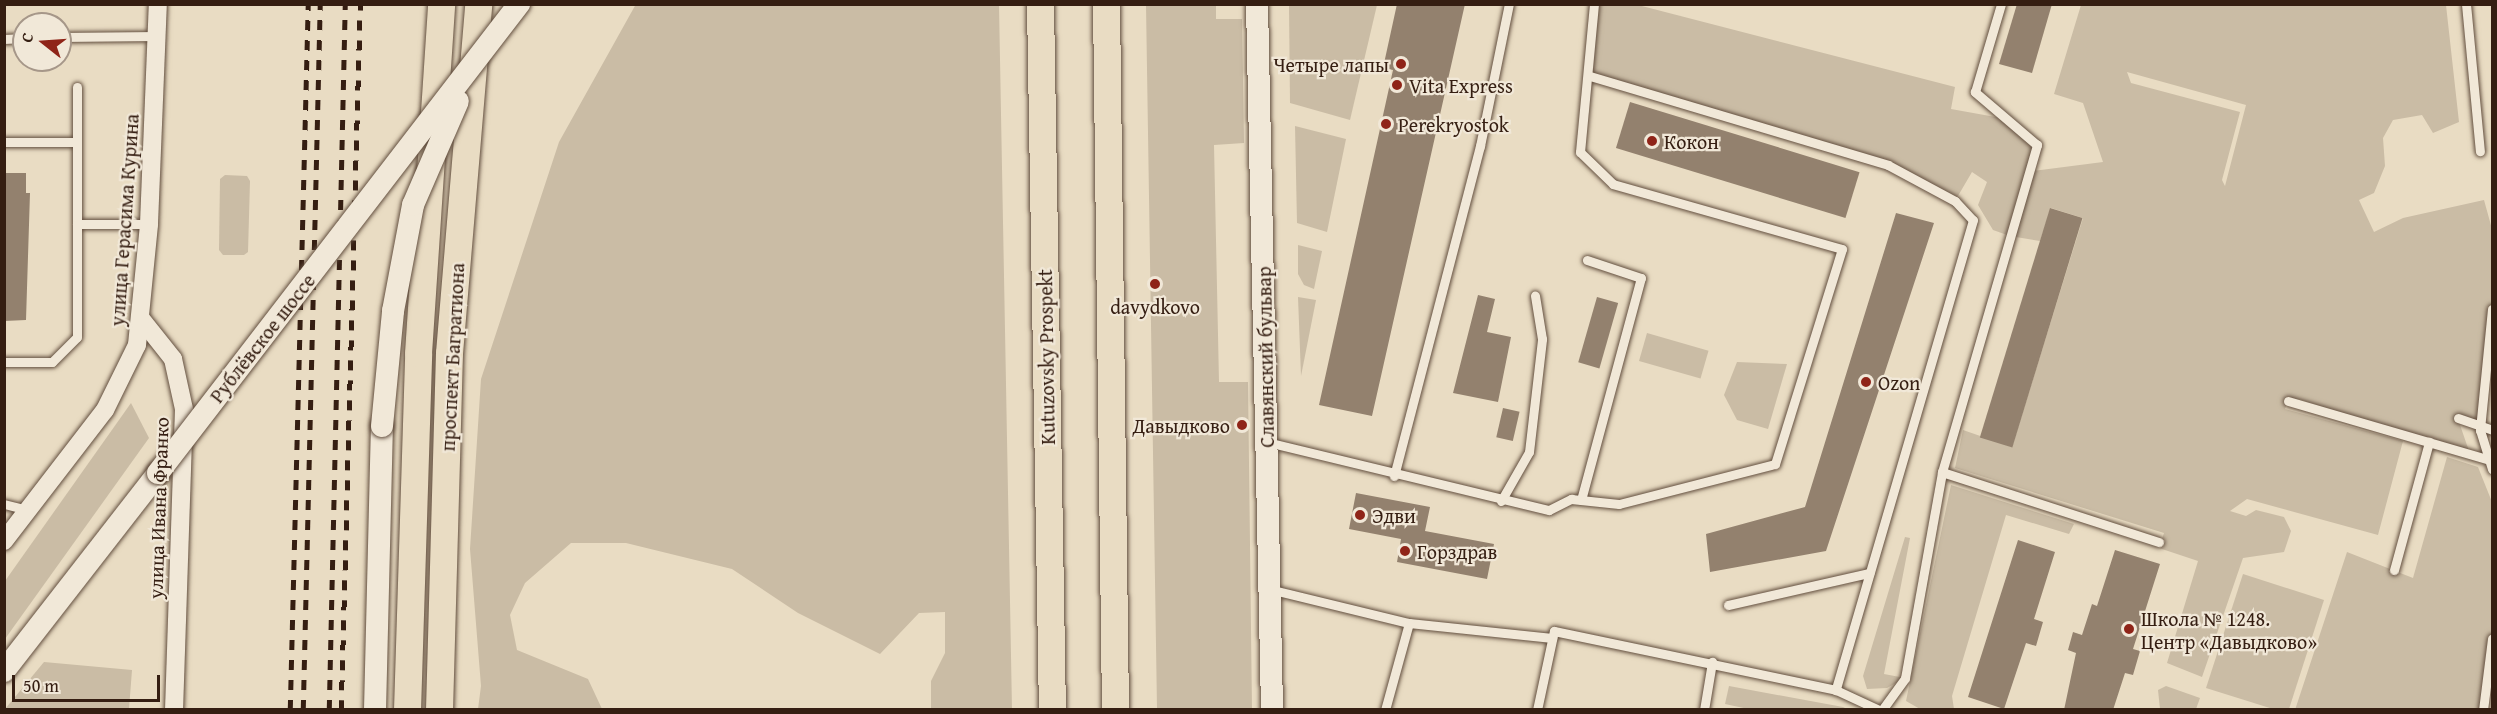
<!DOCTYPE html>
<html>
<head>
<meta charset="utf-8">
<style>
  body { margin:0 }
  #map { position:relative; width:2497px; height:714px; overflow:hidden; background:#e9dcc3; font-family:"Gentium Book Plus",serif }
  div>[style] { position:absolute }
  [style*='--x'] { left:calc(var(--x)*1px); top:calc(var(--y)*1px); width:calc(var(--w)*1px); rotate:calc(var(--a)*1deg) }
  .green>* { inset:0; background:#cabca5; transform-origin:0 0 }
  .building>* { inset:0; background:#93816e; transform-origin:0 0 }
  .roads { filter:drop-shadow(0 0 2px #624e3e) drop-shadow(0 0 2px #624e3e) }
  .service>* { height:9px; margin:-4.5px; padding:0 4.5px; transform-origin:4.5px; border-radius:4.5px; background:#f1e8d8 }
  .minor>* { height:18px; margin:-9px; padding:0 9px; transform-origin:9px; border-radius:9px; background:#f1e8d8 }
  .tertiary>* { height:22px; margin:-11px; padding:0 11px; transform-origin:11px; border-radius:11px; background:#f1e8d8 }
  .primary>* { height:27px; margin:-13.5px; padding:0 13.5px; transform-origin:13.5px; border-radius:13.5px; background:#e9dcc3 }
  .rail>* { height:4.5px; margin-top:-2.25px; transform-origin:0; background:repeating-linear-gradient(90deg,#351e12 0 10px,transparent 0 20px) }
  .bridges { filter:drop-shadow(0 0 2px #624e3e) drop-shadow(0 0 2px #624e3e) }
  .tertiary-bridge>* { height:22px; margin:-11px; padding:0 11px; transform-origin:11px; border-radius:11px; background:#f1e8d8 }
  .dots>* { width:16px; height:16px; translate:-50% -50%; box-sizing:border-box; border:3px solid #f1e8d8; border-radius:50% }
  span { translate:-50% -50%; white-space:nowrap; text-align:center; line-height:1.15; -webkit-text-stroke:4.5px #f1e8d8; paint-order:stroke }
  .poi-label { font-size:20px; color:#351e12 }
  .right { translate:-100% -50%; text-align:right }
  .left { translate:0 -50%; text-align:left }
  .street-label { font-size:20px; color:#351e12 }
  .frame { position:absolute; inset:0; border:6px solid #351e12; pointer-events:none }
  .north { position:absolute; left:12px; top:12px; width:60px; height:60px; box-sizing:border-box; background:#f1e8d8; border:2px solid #a69789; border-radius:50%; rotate:287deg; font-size:16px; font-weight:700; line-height:24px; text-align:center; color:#351e12 }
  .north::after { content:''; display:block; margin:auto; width:21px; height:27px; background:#8f2418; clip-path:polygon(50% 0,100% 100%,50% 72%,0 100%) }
  .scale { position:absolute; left:12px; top:675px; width:148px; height:27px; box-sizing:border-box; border:3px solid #351e12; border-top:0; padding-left:8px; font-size:18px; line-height:21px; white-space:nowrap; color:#351e12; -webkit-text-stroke:4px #f1e8d8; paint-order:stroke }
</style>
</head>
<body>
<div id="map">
  <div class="green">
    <div style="clip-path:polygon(636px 4px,999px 5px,1012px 709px,931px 709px,931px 681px,945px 653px,945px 612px,919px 613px,880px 654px,798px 613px,732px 569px,626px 543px,571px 543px,525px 583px,510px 615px,517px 650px,588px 679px,602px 709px,478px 709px,481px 686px,470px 549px,481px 379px,559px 142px)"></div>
    <div style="clip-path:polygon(1146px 5px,1216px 5px,1216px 19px,1242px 19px,1244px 143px,1214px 145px,1219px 382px,1248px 382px,1252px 709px,1157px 709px)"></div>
    <div style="clip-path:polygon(1289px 5px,1377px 5px,1350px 120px,1290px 103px)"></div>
    <div style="clip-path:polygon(evenodd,1594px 5px,1638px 5px,1955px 87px,1951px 109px,2012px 120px,2037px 145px,2033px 171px,2103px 162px,2083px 103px,2054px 94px,2081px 5px,2446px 5px,2459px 122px,2433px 133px,2422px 115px,2393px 120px,2383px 138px,2385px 166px,2374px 193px,2359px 200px,2374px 232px,2403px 218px,2484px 200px,2492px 229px,2492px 309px,2480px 430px,2458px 419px,2470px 454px,2299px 399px,2288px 401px,2285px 409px,2403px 441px,2378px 535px,2247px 499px,2230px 511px,2246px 516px,2256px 510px,2284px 517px,2291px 531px,2284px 552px,2243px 558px,2202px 677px,2167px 663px,2198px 561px,2159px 548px,2164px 533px,1955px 468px,1963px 430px,2012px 447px,2083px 218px,2051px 208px,2040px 241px,2010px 236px,1993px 230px,1978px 205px,1987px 182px,1972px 172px,1955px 201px,1888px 165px,1590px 76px,1594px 5px,2127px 72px,2246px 105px,2225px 186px,2222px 180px,2240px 112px,2131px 83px,2127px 72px)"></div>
    <div style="clip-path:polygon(1295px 126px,1346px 139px,1327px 232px,1297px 223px)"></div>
    <div style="clip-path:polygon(225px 175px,247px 176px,250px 181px,248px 252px,244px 255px,223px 255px,219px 250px,220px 179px)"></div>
    <div style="clip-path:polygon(1298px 245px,1322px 251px,1314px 289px,1304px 285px,1298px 274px)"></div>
    <div style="clip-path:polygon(1298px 297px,1316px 300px,1301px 376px)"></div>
    <div style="left:1647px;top:333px;width:64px;height:29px;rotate:16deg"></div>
    <div style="clip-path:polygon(1737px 362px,1787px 364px,1768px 429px,1737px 420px,1724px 395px)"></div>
    <div style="clip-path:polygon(131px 403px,149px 438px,5px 639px,5px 581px)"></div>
    <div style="clip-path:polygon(2447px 457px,2478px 467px,2492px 502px,2492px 636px,2482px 709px,2295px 710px,2347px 552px,2413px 578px)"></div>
    <div style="clip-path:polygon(1951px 485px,2074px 524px,2069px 534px,2006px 515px,1952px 696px,1954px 709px,1920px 709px,1906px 701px)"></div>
    <div style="clip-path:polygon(1905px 537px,1910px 538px,1884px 674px,1905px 678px,1887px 688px,1867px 689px,1863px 676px)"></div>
    <div style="clip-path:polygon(2243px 574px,2324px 600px,2289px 709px,2273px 709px,2206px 688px)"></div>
    <div style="clip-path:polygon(44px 662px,132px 670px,129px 709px,5px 709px)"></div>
    <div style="clip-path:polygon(1729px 686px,1843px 707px,1847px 709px,1753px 710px,1725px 704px)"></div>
    <div style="clip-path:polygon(2166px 686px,2200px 698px,2196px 709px,2160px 709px,2158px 690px)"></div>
  </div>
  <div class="building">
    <div style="clip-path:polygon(1397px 4px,1465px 4px,1372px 416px,1319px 405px,1393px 70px,1383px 68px)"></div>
    <div style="clip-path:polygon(2017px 4px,2052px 4px,2032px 73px,1999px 64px)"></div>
    <div style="left:1630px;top:102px;width:240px;height:48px;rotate:17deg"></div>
    <div style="clip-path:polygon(4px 173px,26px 173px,26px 193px,30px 193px,26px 320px,4px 321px)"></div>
    <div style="left:2050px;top:208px;width:34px;height:240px;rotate:17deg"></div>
    <div style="clip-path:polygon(1896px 213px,1934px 223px,1826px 551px,1710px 572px,1706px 534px,1805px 507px)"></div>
    <div style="clip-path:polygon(1478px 295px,1495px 299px,1487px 332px,1511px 337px,1498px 402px,1453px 393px)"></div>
    <div style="left:1597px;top:297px;width:22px;height:68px;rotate:16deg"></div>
    <div style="left:1503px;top:408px;width:17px;height:30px;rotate:13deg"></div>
    <div style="clip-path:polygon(1356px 493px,1430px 507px,1425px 531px,1494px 544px,1487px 579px,1397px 562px,1401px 539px,1349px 529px)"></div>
    <div style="clip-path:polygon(2018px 540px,2055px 552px,2034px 619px,2043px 622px,2036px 646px,2026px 643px,2004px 709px,1968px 697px)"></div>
    <div style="clip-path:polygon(2115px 550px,2160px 564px,2133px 649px,2140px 651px,2133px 675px,2125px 673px,2113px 710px,2064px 710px,2076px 653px,2068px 650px,2073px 632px,2082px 635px,2092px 604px,2097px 606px)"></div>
  </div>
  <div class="roads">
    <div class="service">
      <div style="--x:2466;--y:4;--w:148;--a:84.6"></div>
      <div style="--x:60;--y:37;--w:97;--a:-0.6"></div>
      <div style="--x:4;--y:39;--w:20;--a:-3"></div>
      <div style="--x:1590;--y:76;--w:311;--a:16.6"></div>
      <div style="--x:1888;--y:165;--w:76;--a:28.2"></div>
      <div style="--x:1955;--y:201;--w:26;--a:47"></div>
      <div style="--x:1973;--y:220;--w:490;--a:106.3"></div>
      <div style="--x:4;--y:142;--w:73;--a:0"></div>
      <div style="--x:77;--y:224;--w:137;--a:-90"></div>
      <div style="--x:2492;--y:309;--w:122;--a:95.7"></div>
      <div style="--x:2480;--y:430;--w:41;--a:72.9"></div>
      <div style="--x:4;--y:362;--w:48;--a:0"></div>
      <div style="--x:52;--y:362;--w:35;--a:-45"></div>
      <div style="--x:77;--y:337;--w:113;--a:-90"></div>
      <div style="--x:77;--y:224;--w:72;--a:0"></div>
      <div style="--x:2288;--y:401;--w:210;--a:16.3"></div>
      <div style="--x:2458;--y:418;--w:36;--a:19"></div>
      <div style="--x:1267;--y:442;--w:290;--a:13.6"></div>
      <div style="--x:1549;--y:510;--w:25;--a:-27"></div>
      <div style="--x:1571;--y:499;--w:48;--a:5.9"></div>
      <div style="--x:1619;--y:504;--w:161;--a:-14.4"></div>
      <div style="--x:1775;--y:464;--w:225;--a:-72.7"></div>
      <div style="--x:1842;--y:249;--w:238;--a:-164.2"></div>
      <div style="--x:1613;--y:184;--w:46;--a:-135.9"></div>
      <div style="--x:1580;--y:152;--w:149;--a:-84.6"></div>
      <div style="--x:1942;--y:472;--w:228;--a:17.9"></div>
      <div style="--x:1394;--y:476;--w:341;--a:-75.4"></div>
      <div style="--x:1480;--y:146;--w:145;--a:-78.5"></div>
      <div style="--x:1581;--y:500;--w:230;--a:-74.9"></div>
      <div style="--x:1641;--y:278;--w:57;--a:-161.6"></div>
      <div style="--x:1501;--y:501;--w:56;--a:-60.3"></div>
      <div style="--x:1529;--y:452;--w:114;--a:-83.4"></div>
      <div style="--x:1542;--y:339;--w:44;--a:-99.2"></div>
      <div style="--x:4;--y:504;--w:25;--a:14"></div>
      <div style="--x:2394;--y:570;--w:133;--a:-74.7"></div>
      <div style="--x:1269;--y:589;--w:144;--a:13.7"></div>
      <div style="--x:1409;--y:623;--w:144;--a:6"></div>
      <div style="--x:1728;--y:605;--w:145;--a:-12.8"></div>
      <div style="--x:1385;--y:710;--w:90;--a:-74.6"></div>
      <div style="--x:1537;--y:710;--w:81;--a:-77.9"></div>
      <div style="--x:1554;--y:631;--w:288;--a:11.8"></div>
      <div style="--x:1836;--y:690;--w:47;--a:24.9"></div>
      <div style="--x:1704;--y:710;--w:49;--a:-80.5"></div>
      <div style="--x:1882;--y:710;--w:39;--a:-54"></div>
      <div style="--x:1905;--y:678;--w:209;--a:-79.8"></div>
      <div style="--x:1942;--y:472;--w:341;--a:-73.8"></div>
      <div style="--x:2037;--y:145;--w:82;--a:-139.5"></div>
      <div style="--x:1975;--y:92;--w:92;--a:-73.5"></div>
      <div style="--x:2483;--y:710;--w:72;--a:-82.8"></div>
    </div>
    <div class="minor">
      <div style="--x:142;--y:320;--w:50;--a:51.5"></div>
      <div style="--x:173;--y:359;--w:51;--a:77.6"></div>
      <div style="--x:184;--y:409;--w:301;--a:91.9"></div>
      <div style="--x:4;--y:541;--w:165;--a:-52.4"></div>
      <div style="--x:105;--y:410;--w:72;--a:-63.8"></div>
      <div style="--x:137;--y:345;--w:122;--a:-84.3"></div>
      <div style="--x:149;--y:224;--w:220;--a:-87.7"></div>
    </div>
    <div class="tertiary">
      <div style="--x:1257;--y:4;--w:706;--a:88.78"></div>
      <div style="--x:4;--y:671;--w:251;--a:-52.1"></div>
      <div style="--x:375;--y:710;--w:284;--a:-88.6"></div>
    </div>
    <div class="primary">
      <div style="--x:1040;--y:4;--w:706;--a:89.03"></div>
      <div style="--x:1106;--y:4;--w:706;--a:89.27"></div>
      <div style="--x:407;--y:710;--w:357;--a:-88.2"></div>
      <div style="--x:418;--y:353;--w:350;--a:-86.2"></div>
      <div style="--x:439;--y:710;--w:357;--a:-88.4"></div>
      <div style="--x:449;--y:353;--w:350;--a:-85.2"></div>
    </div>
  </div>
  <div class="rail">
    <div style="--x:290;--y:710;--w:706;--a:-88.54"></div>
    <div style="--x:303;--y:710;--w:706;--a:-88.62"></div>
    <div style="--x:329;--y:710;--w:706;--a:-88.7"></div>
    <div style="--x:341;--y:710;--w:706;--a:-88.46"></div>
  </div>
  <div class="bridges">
    <div class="tertiary-bridge">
      <div style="--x:382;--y:426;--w:116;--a:-84.5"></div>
      <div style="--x:393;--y:311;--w:108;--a:-79.3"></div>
      <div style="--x:413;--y:205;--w:113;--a:-66.6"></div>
      <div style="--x:158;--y:473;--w:592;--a:-52.41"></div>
    </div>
  </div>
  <div class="dots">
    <div style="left:1401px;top:64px;background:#8f2418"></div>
    <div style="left:1397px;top:85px;background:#8f2418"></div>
    <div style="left:1386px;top:124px;background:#8f2418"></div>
    <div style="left:1652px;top:141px;background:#8f2418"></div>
    <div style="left:1155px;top:284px;background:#8f2418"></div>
    <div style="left:1866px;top:382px;background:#8f2418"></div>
    <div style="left:1242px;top:425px;background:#8f2418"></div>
    <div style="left:1360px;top:515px;background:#8f2418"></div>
    <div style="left:1405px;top:551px;background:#8f2418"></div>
    <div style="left:2129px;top:629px;background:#8f2418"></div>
  </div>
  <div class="poi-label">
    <span class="right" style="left:1389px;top:64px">Четыре лапы</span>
    <span class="left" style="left:1409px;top:85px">Vita Express</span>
    <span class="left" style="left:1398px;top:124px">Perekryostok</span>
    <span class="left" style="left:1664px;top:141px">Кокон</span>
    <span style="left:1155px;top:306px">davydkovo</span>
    <span class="left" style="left:1878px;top:382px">Ozon</span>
    <span class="right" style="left:1230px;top:425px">Давыдково</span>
    <span class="left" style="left:1372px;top:515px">Эдви</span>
    <span class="left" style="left:1417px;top:551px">Горздрав</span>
    <span class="left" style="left:2141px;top:630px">Школа № 1248.<br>Центр «Давыдково»</span>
  </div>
  <div class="street-label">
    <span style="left:124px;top:220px;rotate:-86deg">улица Герасима Курина</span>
    <span style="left:262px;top:338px;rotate:-52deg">Рублёвское шоссе</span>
    <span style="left:452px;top:357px;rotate:-87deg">проспект Багратиона</span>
    <span style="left:1046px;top:357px;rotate:-91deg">Kutuzovsky Prospekt</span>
    <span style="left:1265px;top:357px;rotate:-91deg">Славянский бульвар</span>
    <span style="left:158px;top:508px;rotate:-88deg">улица Ивана Франко</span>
  </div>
  <div class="frame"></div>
  <div class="north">С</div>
  <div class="scale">50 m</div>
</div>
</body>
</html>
